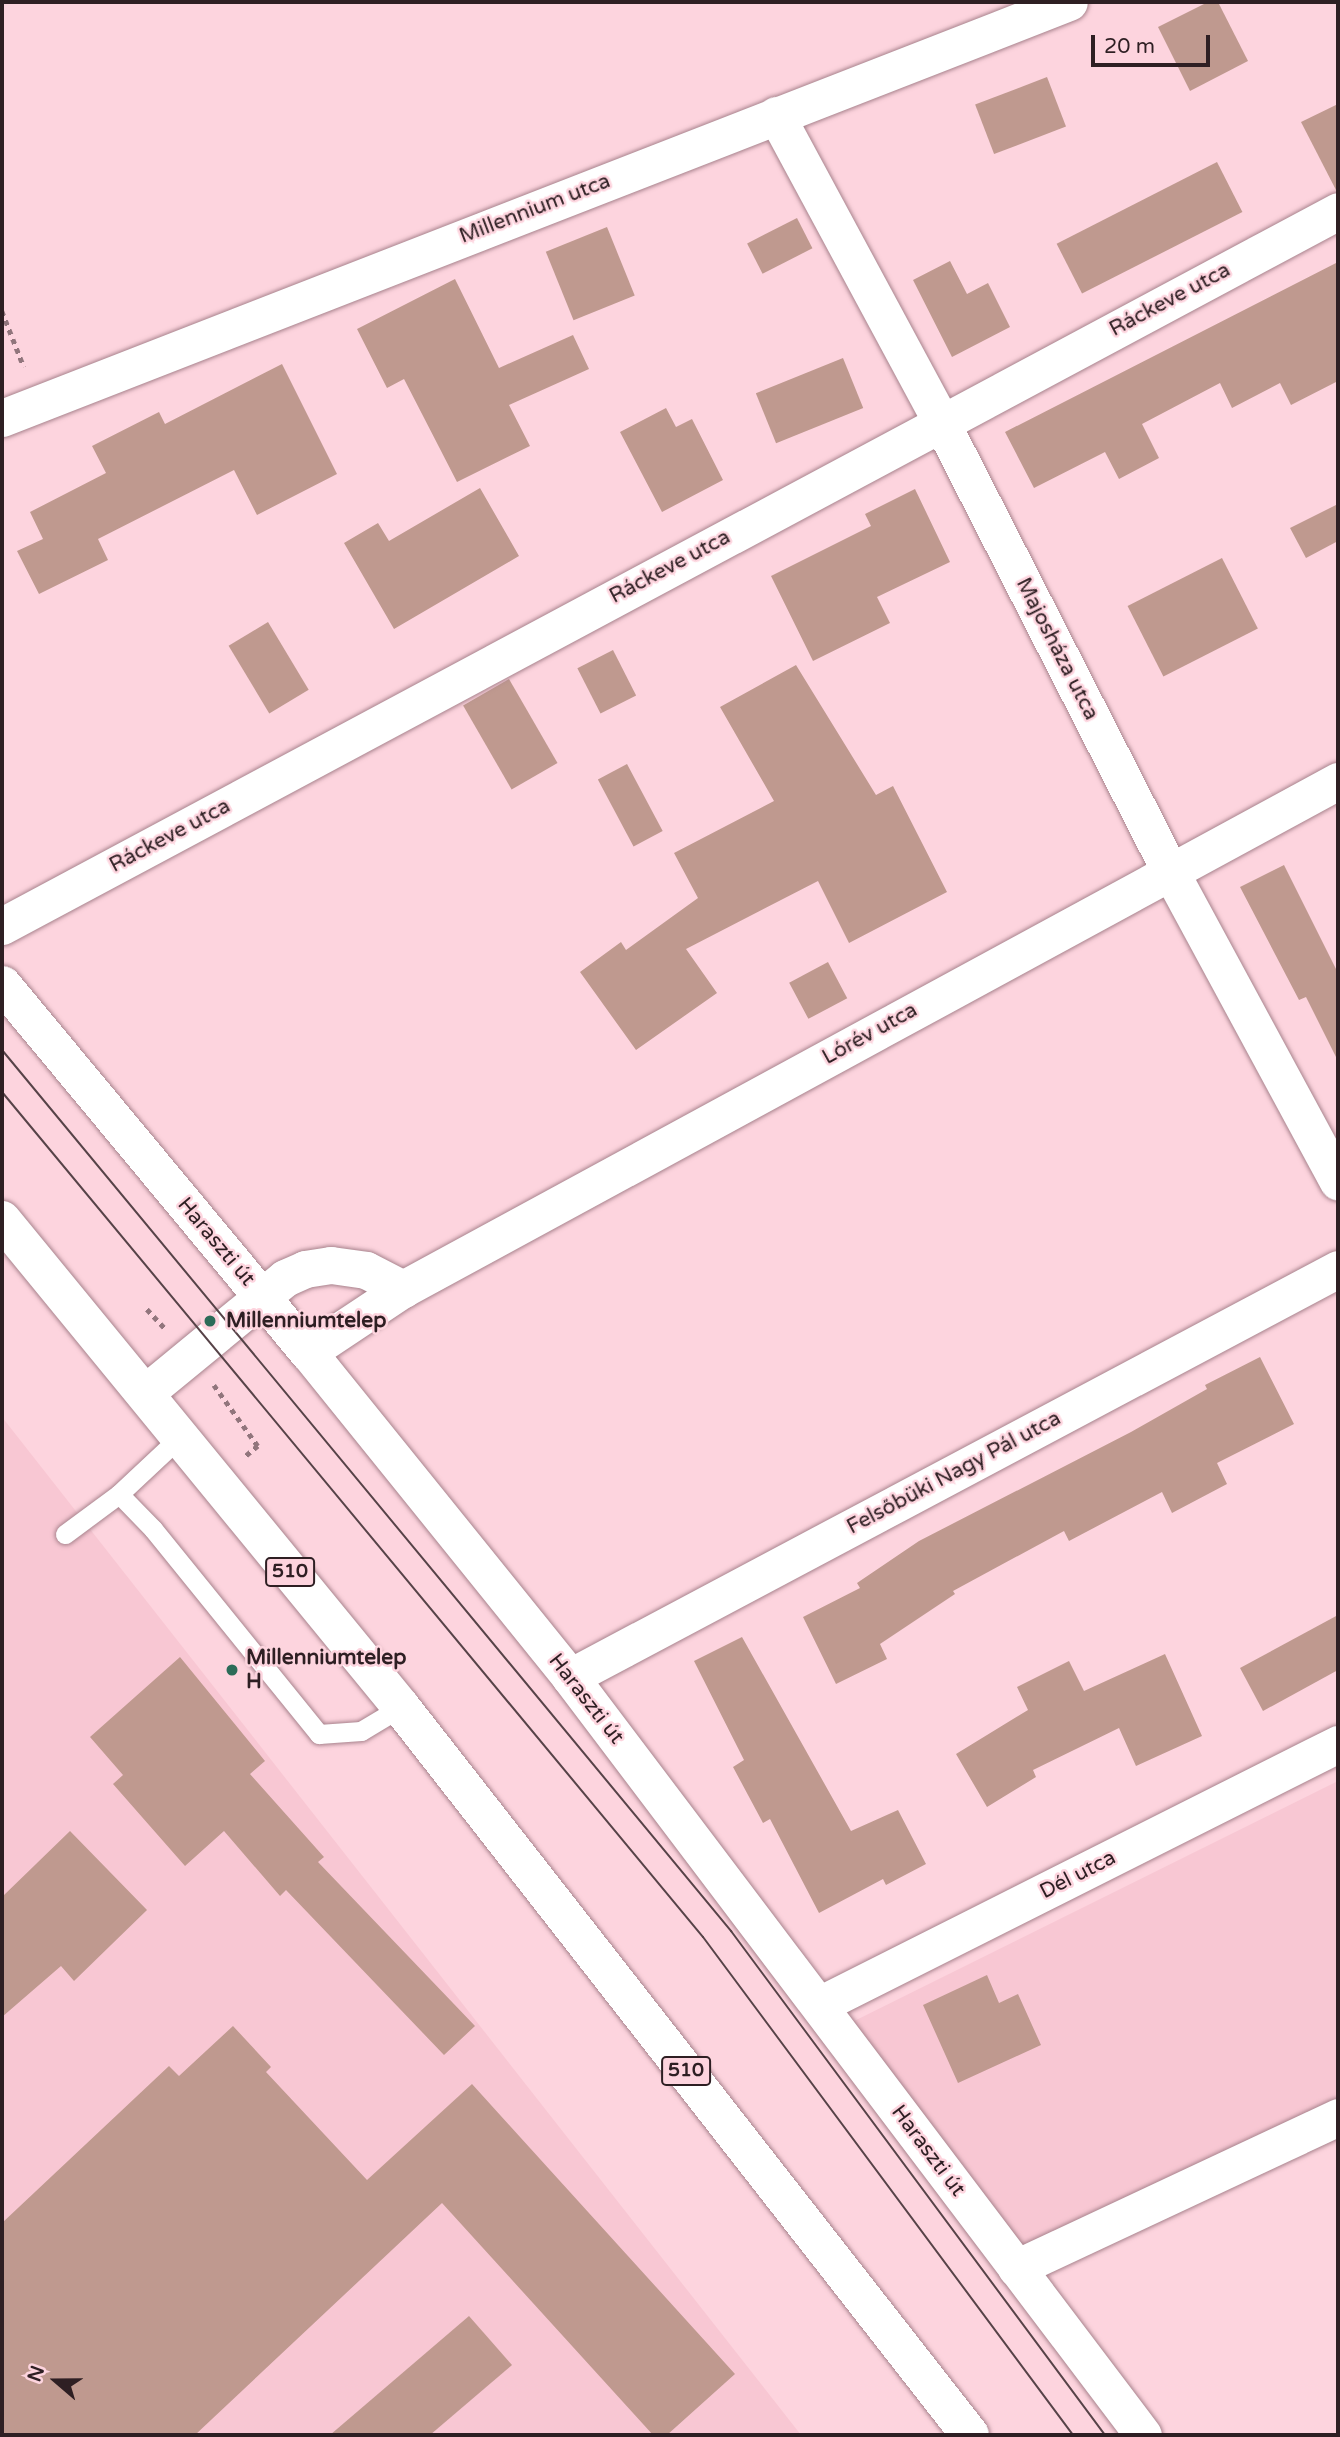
<!DOCTYPE html>
<html>
<head>
<meta charset="utf-8">
<style>
  body { margin:0 }
  #map { position:relative; width:1340px; height:2437px; overflow:hidden; background:#fdd4de; font-family:"Varela Round",sans-serif }
  div>[style] { position:absolute }
  [style*='--x'] { left:calc(var(--x)*1px); top:calc(var(--y)*1px); width:calc(var(--w)*1px); rotate:calc(var(--a)*1deg) }
  .built>* { inset:0; background:#f8c7d3 }
  .building>* { inset:0; background:#bf998f; transform-origin:0 0 }
  .path>* { height:4.5px; margin-top:-2.25px; transform-origin:0; background:repeating-linear-gradient(90deg,#91757c 0 5px,transparent 0 10px) }
  .roads { filter:drop-shadow(0 0 2px #a8838d) drop-shadow(0 0 2px #a8838d) }
  .lane>* { height:19px; margin:-9.5px; padding:0 9.5px; transform-origin:9.5px; border-radius:9.5px; background:#fff }
  .street>* { height:37px; margin:-18.5px; padding:0 18.5px; transform-origin:18.5px; border-radius:18.5px; background:#fff }
  .primary>* { height:38px; margin:-19px; padding:0 19px; transform-origin:19px; border-radius:19px; background:#fff }
  .tram>* { height:2px; margin:-1px; padding:0 1px; transform-origin:1px; border-radius:1px; background:#574348 }
  .dots>* { width:19px; height:19px; translate:-50% -50%; box-sizing:border-box; border:4px solid #fdd4de; border-radius:50% }
  span { translate:-50% -50%; white-space:nowrap; text-align:center; line-height:1.15; -webkit-text-stroke:5px #fdd4de; paint-order:stroke }
  .shield-label span { padding:2px 5px; background:#fdd4de; border:2px solid; border-radius:5px; -webkit-text-stroke-width:0 }
  .shield-label { font-size:19px; color:#2e1f23; font-weight:700 }
  .street-label { font-size:21px; color:#2e1f23 }
  .poi-label { font-size:21px; color:#2e1f23; font-weight:700 }
  .left { translate:0 -50%; text-align:left }
  .frame { position:absolute; inset:0; border:4px solid #2e1f23; pointer-events:none }
  .north { position:absolute; left:21px; top:2346px; width:70px; height:70px; -webkit-text-stroke:5px #fdd4de; paint-order:stroke; rotate:290deg; font-size:19px; font-weight:700; line-height:28px; text-align:center; color:#2e1f23 }
  .north::after { content:''; display:block; margin:auto; width:24px; height:32px; background:#2e1f23; clip-path:polygon(50% 0,100% 100%,50% 72%,0 100%) }
  .scale { position:absolute; left:1091px; top:35px; width:119px; height:32px; box-sizing:border-box; border:4px solid #2e1f23; border-top:0; padding-left:9px; font-size:21px; line-height:24px; white-space:nowrap; color:#2e1f23; -webkit-text-stroke:5px #fdd4de; paint-order:stroke }
</style>
</head>
<body>
<div id="map">
  <div class="built">
    <div style="clip-path:polygon(2px 1417px,801px 2435px,2px 2435px)"></div>
    <div style="clip-path:polygon(1338px 1781px,1338px 2117px,1016px 2268px,828px 2034px)"></div>
  </div>
  <div class="building">
    <div style="clip-path:polygon(1208px 2px,1218px 2px,1248px 61px,1190px 91px,1158px 27px)"></div>
    <div style="left:1047px;top:77px;width:53px;height:77px;rotate:69deg"></div>
    <div style="clip-path:polygon(1338px 104px,1338px 190px,1336px 190px,1301px 122px)"></div>
    <div style="left:1217px;top:162px;width:56px;height:180px;rotate:63deg"></div>
    <div style="left:797px;top:218px;width:34px;height:56px;rotate:63deg"></div>
    <div style="left:607px;top:227px;width:74px;height:66px;rotate:68deg"></div>
    <div style="clip-path:polygon(950px 261px,967px 294px,988px 283px,1010px 327px,952px 357px,913px 280px)"></div>
    <div style="clip-path:polygon(1338px 262px,1338px 381px,1291px 405px,1280px 383px,1232px 408px,1220px 383px,1142px 424px,1159px 458px,1119px 479px,1105px 452px,1034px 488px,1005px 432px)"></div>
    <div style="clip-path:polygon(455px 279px,499px 368px,573px 335px,589px 369px,509px 405px,530px 446px,457px 482px,404px 379px,387px 388px,357px 329px)"></div>
    <div style="left:843px;top:358px;width:54px;height:94px;rotate:68deg"></div>
    <div style="clip-path:polygon(282px 364px,337px 474px,257px 515px,234px 470px,98px 539px,108px 560px,39px 594px,17px 551px,43px 539px,30px 512px,106px 473px,92px 446px,159px 412px,165px 424px)"></div>
    <div style="clip-path:polygon(666px 408px,676px 427px,692px 419px,723px 480px,662px 512px,620px 432px)"></div>
    <div style="clip-path:polygon(480px 488px,519px 556px,394px 629px,344px 543px,378px 523px,389px 541px)"></div>
    <div style="clip-path:polygon(915px 489px,950px 562px,877px 597px,890px 623px,813px 661px,771px 576px,871px 526px,865px 514px)"></div>
    <div style="clip-path:polygon(1338px 504px,1338px 541px,1306px 558px,1290px 528px)"></div>
    <div style="left:1222px;top:558px;width:79px;height:106px;rotate:63deg"></div>
    <div style="left:268px;top:622px;width:79px;height:46px;rotate:59deg"></div>
    <div style="left:613px;top:650px;width:51px;height:40px;rotate:63deg"></div>
    <div style="clip-path:polygon(796px 665px,876px 795px,893px 786px,947px 892px,849px 943px,818px 881px,686px 949px,717px 993px,636px 1050px,580px 972px,621px 942px,626px 950px,698px 898px,674px 853px,774px 801px,720px 707px)"></div>
    <div style="left:509px;top:679px;width:97px;height:53px;rotate:60deg"></div>
    <div style="left:627px;top:764px;width:76px;height:33px;rotate:62deg"></div>
    <div style="clip-path:polygon(1284px 865px,1338px 973px,1338px 1061px,1306px 997px,1299px 1000px,1240px 887px)"></div>
    <div style="left:828px;top:962px;width:41px;height:44px;rotate:62deg"></div>
    <div style="clip-path:polygon(1260px 1357px,1294px 1424px,1217px 1463px,1227px 1484px,1172px 1513px,1162px 1492px,1069px 1541px,1064px 1531px,953px 1591px,955px 1594px,880px 1644px,887px 1659px,836px 1684px,803px 1617px,860px 1588px,857px 1583px,919px 1541px,1131px 1432px,1207px 1389px,1205px 1385px)"></div>
    <div style="clip-path:polygon(1338px 1615px,1338px 1670px,1263px 1711px,1240px 1668px)"></div>
    <div style="clip-path:polygon(742px 1637px,851px 1831px,898px 1810px,926px 1864px,886px 1885px,883px 1879px,819px 1913px,770px 1819px,763px 1823px,733px 1767px,744px 1760px,694px 1661px)"></div>
    <div style="clip-path:polygon(1165px 1654px,1202px 1736px,1136px 1766px,1119px 1728px,1033px 1770px,1036px 1777px,987px 1807px,956px 1754px,1028px 1710px,1017px 1687px,1069px 1661px,1084px 1691px)"></div>
    <div style="clip-path:polygon(180px 1657px,265px 1761px,250px 1774px,324px 1857px,318px 1862px,475px 2026px,444px 2055px,286px 1890px,280px 1896px,224px 1831px,185px 1866px,113px 1784px,123px 1775px,90px 1737px)"></div>
    <div style="clip-path:polygon(70px 1831px,147px 1910px,74px 1981px,61px 1966px,2px 2017px,2px 1897px)"></div>
    <div style="clip-path:polygon(987px 1975px,999px 2003px,1018px 1994px,1041px 2045px,958px 2083px,923px 2005px)"></div>
    <div style="clip-path:polygon(233px 2026px,271px 2067px,266px 2072px,367px 2180px,472px 2084px,735px 2374px,667px 2435px,653px 2435px,442px 2203px,195px 2435px,2px 2435px,2px 2223px,169px 2066px,179px 2076px)"></div>
    <div style="clip-path:polygon(469px 2316px,512px 2365px,430px 2435px,330px 2435px)"></div>
  </div>
  <div class="path">
    <div style="--x:2;--y:311;--w:60;--a:68.6"></div>
    <div style="--x:147;--y:1309;--w:26;--a:47"></div>
    <div style="--x:214;--y:1385;--w:75;--a:54.2"></div>
    <div style="--x:258;--y:1446;--w:17;--a:140"></div>
  </div>
  <div class="roads">
    <div class="lane">
      <div style="--x:119;--y:1494;--w:49;--a:45.8"></div>
      <div style="--x:153;--y:1529;--w:264;--a:51"></div>
      <div style="--x:319;--y:1734;--w:42;--a:-4.1"></div>
      <div style="--x:361;--y:1731;--w:47;--a:-31"></div>
      <div style="--x:65;--y:1534;--w:67;--a:-36.5"></div>
      <div style="--x:119;--y:1494;--w:83;--a:-43.1"></div>
    </div>
    <div class="street">
      <div style="--x:776;--y:115;--w:349;--a:61.7"></div>
      <div style="--x:941;--y:422;--w:504;--a:62.98"></div>
      <div style="--x:1170;--y:871;--w:353;--a:61.6"></div>
      <div style="--x:2;--y:418;--w:1145;--a:-21.3"></div>
      <div style="--x:2;--y:926;--w:1515;--a:-28.15"></div>
      <div style="--x:2;--y:984;--w:479;--a:50.3"></div>
      <div style="--x:308;--y:1352;--w:417;--a:51.1"></div>
      <div style="--x:570;--y:1677;--w:950;--a:52.91"></div>
      <div style="--x:308;--y:1352;--w:114;--a:-33.6"></div>
      <div style="--x:403;--y:1289;--w:1064;--a:-28.52"></div>
      <div style="--x:145;--y:1393;--w:181;--a:-39.4"></div>
      <div style="--x:285;--y:1278;--w:22;--a:-24"></div>
      <div style="--x:305;--y:1269;--w:26;--a:-9"></div>
      <div style="--x:331;--y:1265;--w:35;--a:8"></div>
      <div style="--x:366;--y:1270;--w:42;--a:27.2"></div>
      <div style="--x:570;--y:1677;--w:870;--a:-27.98"></div>
      <div style="--x:819;--y:2005;--w:581;--a:-26.7"></div>
      <div style="--x:1016;--y:2268;--w:356;--a:-25.1"></div>
    </div>
    <div class="primary">
      <div style="--x:2;--y:1220;--w:630;--a:50.67"></div>
      <div style="--x:401;--y:1707;--w:924;--a:51.99"></div>
    </div>
  </div>
  <div class="tram">
    <div style="--x:2;--y:1050;--w:1144;--a:50.39"></div>
    <div style="--x:731;--y:1931;--w:628;--a:53.42"></div>
    <div style="--x:2;--y:1092;--w:1098;--a:50.32"></div>
    <div style="--x:703;--y:1937;--w:620;--a:53.39"></div>
  </div>
  <div class="dots">
    <div style="left:210px;top:1321px;background:#2c6b58"></div>
    <div style="left:232px;top:1670px;background:#2c6b58"></div>
  </div>
  <div class="shield-label">
    <span style="left:290px;top:1572px">510</span>
    <span style="left:686px;top:2071px">510</span>
  </div>
  <div class="street-label">
    <span style="left:535px;top:209px;rotate:-21deg">Millennium utca</span>
    <span style="left:1170px;top:300px;rotate:-28deg">Ráckeve utca</span>
    <span style="left:670px;top:567px;rotate:-28deg">Ráckeve utca</span>
    <span style="left:1057px;top:649px;rotate:63deg">Majosháza utca</span>
    <span style="left:170px;top:836px;rotate:-28deg">Ráckeve utca</span>
    <span style="left:870px;top:1034px;rotate:-29deg">Lórév utca</span>
    <span style="left:216px;top:1242px;rotate:50deg">Haraszti út</span>
    <span style="left:954px;top:1473px;rotate:-28deg">Felsőbüki Nagy Pál utca</span>
    <span style="left:586px;top:1699px;rotate:52deg">Haraszti út</span>
    <span style="left:1078px;top:1875px;rotate:-27deg">Dél utca</span>
    <span style="left:928px;top:2151px;rotate:53deg">Haraszti út</span>
  </div>
  <div class="poi-label">
    <span class="left" style="left:226px;top:1321px">Millenniumtelep</span>
    <span class="left" style="left:246px;top:1670px">Millenniumtelep<br>H</span>
  </div>
  <div class="frame"></div>
  <div class="north">N</div>
  <div class="scale">20 m</div>
</div>
</body>
</html>
